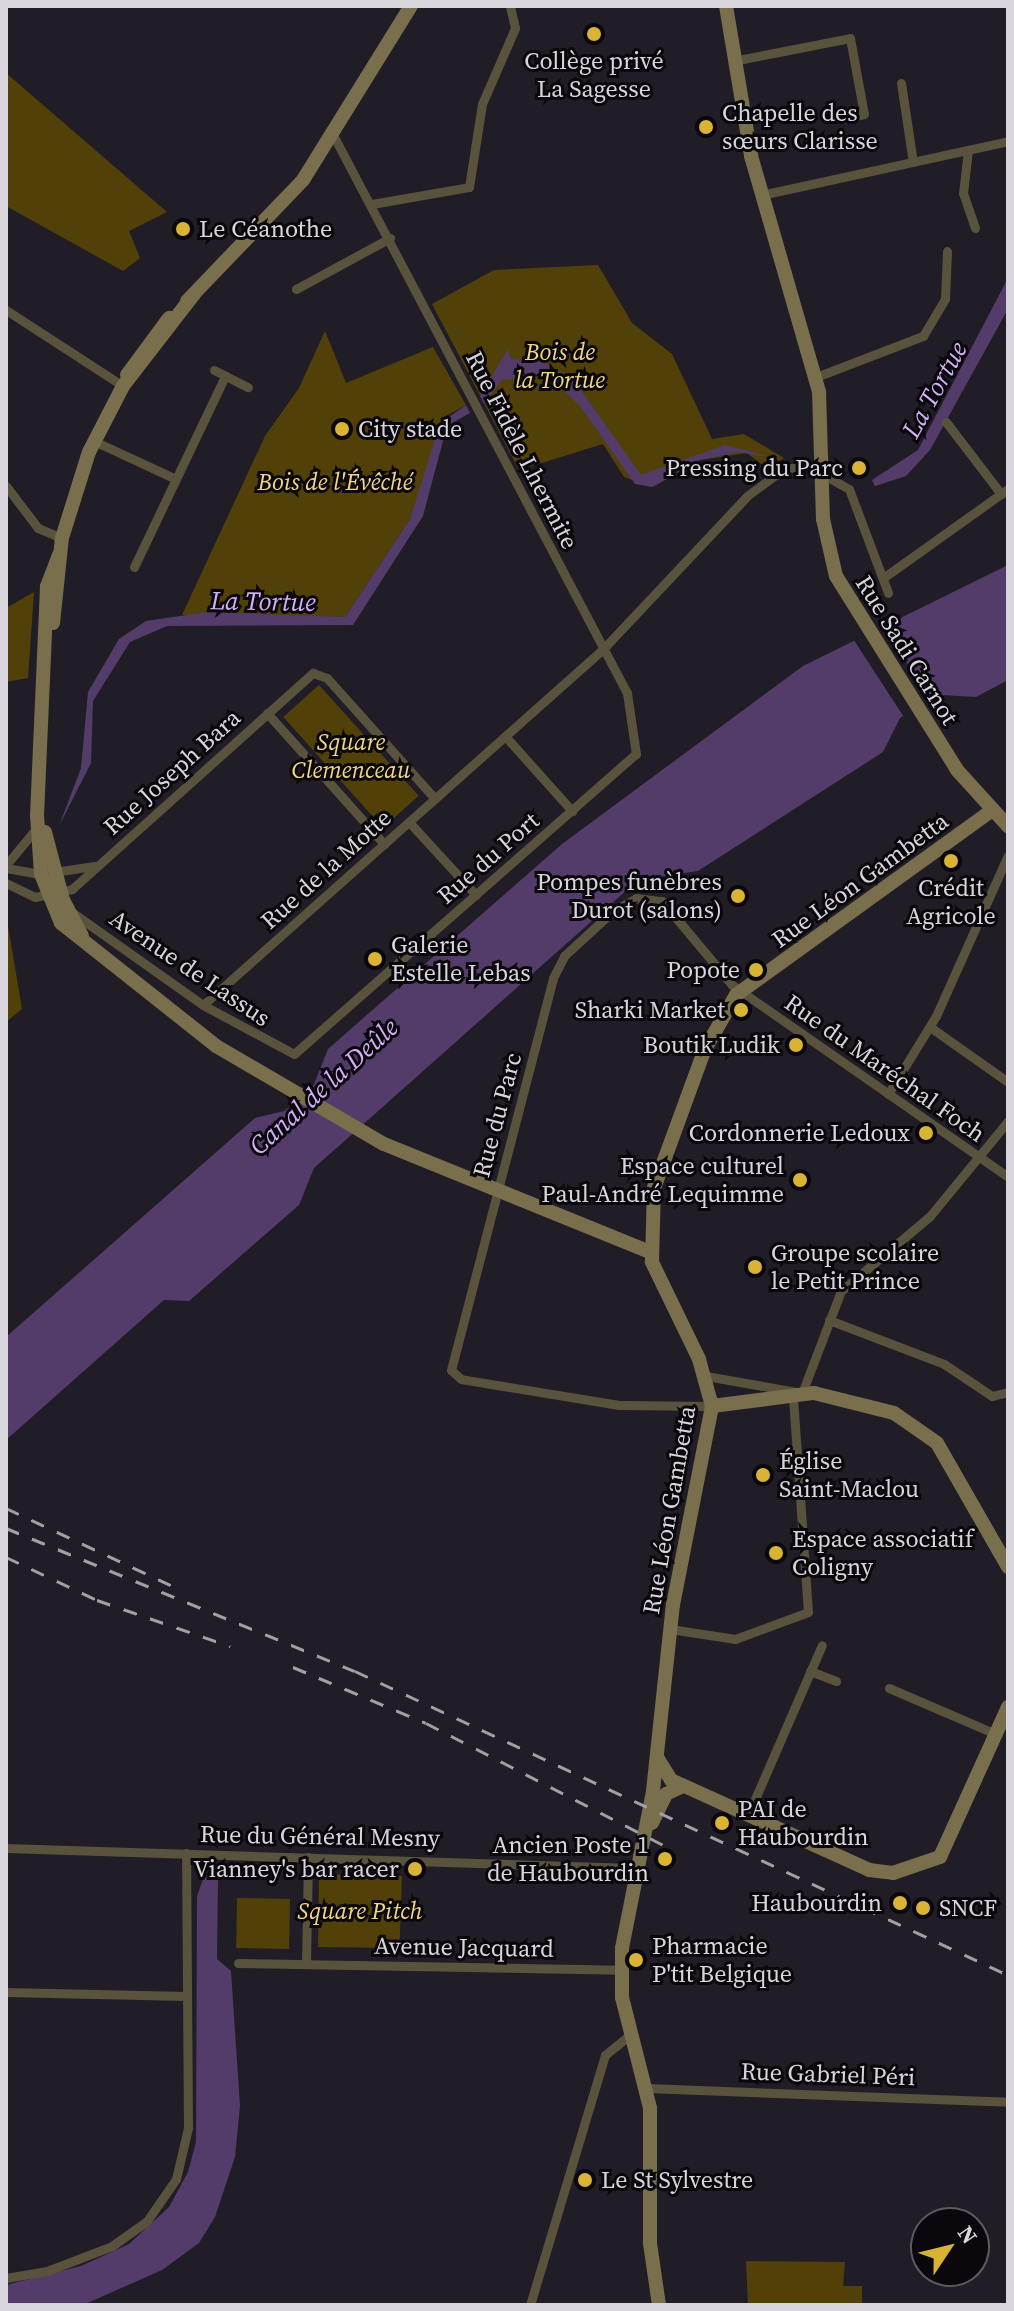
<!DOCTYPE html>
<html>
<head>
<meta charset="utf-8">
<style>
  body { margin:0 }
  #map { position:relative; width:1014px; height:2311px; overflow:hidden; background:#211d27; font-family:"Source Serif 4",serif }
  div>[style] { position:absolute }
  [style*='--x'] { left:calc(var(--x)*1px); top:calc(var(--y)*1px); width:calc(var(--w)*1px); rotate:calc(var(--a)*1deg) }
  .green>* { inset:0; background:#514109; transform-origin:0 0 }
  .water>* { inset:0; background:#533c69 }
  .pier>* { inset:0; background:#211d27; transform-origin:0 0 }
  .street>* { height:9px; margin:-4.5px; padding:0 4.5px; transform-origin:4.5px; border-radius:4.5px; background:#59523c }
  .secondary>* { height:14px; margin:-7px; padding:0 7px; transform-origin:7px; border-radius:7px; background:#7a6f4c }
  .rail>* { height:3px; margin-top:-1.5px; transform-origin:0; background:repeating-linear-gradient(90deg,#a29fa7 0 14px,transparent 0 28px) }
  .dots>* { width:22px; height:22px; translate:-50% -50%; box-sizing:border-box; border:4px solid #0a080c; border-radius:50% }
  span { translate:-50% -50%; white-space:nowrap; text-align:center; line-height:1.15; -webkit-text-stroke:6px #0a080c; paint-order:stroke }
  .poi-label { font-size:24px; color:#d8d5dc }
  .left { translate:0 -50%; text-align:left }
  .right { translate:-100% -50%; text-align:right }
  .park-label { font-size:24px; color:#f1d683; font-style:italic }
  .street-label { font-size:24px; color:#d8d5dc }
  .water-label { font-size:26px; color:#d2aff8; font-style:italic }
  .frame { position:absolute; inset:0; border:8px solid #d8d5dc; pointer-events:none }
  .north { position:absolute; left:910px; top:2207px; width:80px; height:80px; box-sizing:border-box; background:#0a080c; border:2px solid #5c5a5f; border-radius:50%; rotate:55deg; font-size:22px; font-weight:700; line-height:32px; text-align:center; color:#d8d5dc }
  .north::after { content:''; display:block; margin:auto; width:28px; height:36px; background:#d9b434; clip-path:polygon(50% 0,100% 100%,50% 72%,0 100%) }
</style>
</head>
<body>
<div id="map">
  <div class="green">
    <div style="clip-path:polygon(6px 73px,167px 212px,129px 231px,140px 258px,123px 271px,6px 206px)"></div>
    <div style="clip-path:polygon(598px 265px,632px 323px,672px 354px,712px 439px,744px 434px,784px 458px,768px 469px,747px 453px,700px 460px,653px 487px,624px 477px,603px 444px,519px 470px,432px 304px,494px 270px)"></div>
    <div style="clip-path:polygon(325px 331px,346px 383px,433px 347px,466px 405px,444px 417px,410px 519px,345px 617px,182px 615px,265px 436px,299px 388px)"></div>
    <div style="clip-path:polygon(34px 592px,28px 678px,6px 682px,6px 608px)"></div>
    <div style="left:319px;top:685px;width:149px;height:48px;rotate:48deg"></div>
    <div style="clip-path:polygon(6px 914px,22px 1009px,6px 1022px)"></div>
    <div style="clip-path:polygon(319px 1874px,402px 1876px,399px 1960px,397px 1948px,318px 1947px)"></div>
    <div style="left:237px;top:1898px;width:53px;height:50px;rotate:1deg"></div>
    <div style="clip-path:polygon(746px 2261px,845px 2262px,843px 2286px,862px 2286px,862px 2305px,748px 2305px)"></div>
  </div>
  <div class="water">
    <div style="clip-path:polygon(1008px 278px,1008px 309px,930px 450px,906px 476px,875px 486px,872px 480px,918px 450px)"></div>
    <div style="clip-path:polygon(508px 349px,511px 359px,544px 362px,573px 379px,641px 475px,725px 445px,774px 458px,738px 452px,700px 460px,652px 487px,635px 484px,580px 406px,546px 374px,502px 380px,484px 404px,480px 396px)"></div>
    <div style="clip-path:polygon(466px 405px,470px 413px,447px 426px,423px 516px,353px 625px,167px 626px,130px 642px,93px 701px,91px 763px,59px 826px,81px 768px,88px 692px,119px 639px,146px 621px,207px 612px,345px 617px,410px 519px,440px 423px)"></div>
    <div style="clip-path:polygon(1008px 565px,1008px 680px,976px 697px,941px 695px,900px 718px,883px 752px,698px 871px,638px 880px,314px 1168px,299px 1205px,189px 1301px,164px 1300px,6px 1440px,6px 1337px,255px 1118px,284px 1111px,312px 1089px,328px 1049px,562px 844px,803px 666px)"></div>
    <div style="clip-path:polygon(205px 1874px,218px 1876px,217px 1959px,231px 1971px,240px 2106px,235px 2157px,215px 2217px,199px 2243px,162px 2270px,83px 2305px,6px 2305px,6px 2285px,81px 2266px,129px 2244px,169px 2207px,188px 2172px,196px 2142px,197px 1896px)"></div>
  </div>
  <div class="pier">
    <div style="left:881px;top:623px;width:96px;height:32px;rotate:57deg"></div>
  </div>
  <div class="street">
    <div style="--x:733;--y:61;--w:119;--a:-11.1"></div>
    <div style="--x:850;--y:38;--w:77;--a:79.6"></div>
    <div style="--x:864;--y:114;--w:20;--a:165"></div>
    <div style="--x:901;--y:83;--w:80;--a:81.4"></div>
    <div style="--x:968;--y:150;--w:43;--a:96.6"></div>
    <div style="--x:963;--y:193;--w:37;--a:71"></div>
    <div style="--x:761;--y:195;--w:253;--a:-12.3"></div>
    <div style="--x:372;--y:204;--w:98;--a:-9.9"></div>
    <div style="--x:469;--y:187;--w:84;--a:-81.1"></div>
    <div style="--x:482;--y:104;--w:83;--a:-66.5"></div>
    <div style="--x:515;--y:28;--w:23;--a:-103"></div>
    <div style="--x:296;--y:289;--w:107;--a:-28.5"></div>
    <div style="--x:6;--y:310;--w:140;--a:33"></div>
    <div style="--x:214;--y:370;--w:38;--a:27"></div>
    <div style="--x:816;--y:377;--w:115;--a:-21"></div>
    <div style="--x:923;--y:336;--w:43;--a:-59.3"></div>
    <div style="--x:945;--y:299;--w:48;--a:-87.6"></div>
    <div style="--x:946;--y:422;--w:91;--a:52.6"></div>
    <div style="--x:94;--y:441;--w:90;--a:24.9"></div>
    <div style="--x:6;--y:486;--w:53;--a:52.7"></div>
    <div style="--x:38;--y:528;--w:26;--a:23"></div>
    <div style="--x:134;--y:567;--w:212;--a:-64.5"></div>
    <div style="--x:883;--y:578;--w:153;--a:-35.5"></div>
    <div style="--x:267;--y:713;--w:176;--a:48.2"></div>
    <div style="--x:505;--y:736;--w:101;--a:48.2"></div>
    <div style="--x:409;--y:822;--w:99;--a:47.5"></div>
    <div style="--x:6;--y:865;--w:45;--a:-50.4"></div>
    <div style="--x:6;--y:868;--w:36;--a:10"></div>
    <div style="--x:41;--y:874;--w:54;--a:-8.6"></div>
    <div style="--x:6;--y:883;--w:32;--a:26"></div>
    <div style="--x:35;--y:897;--w:38;--a:-12"></div>
    <div style="--x:72;--y:889;--w:324;--a:-41.9"></div>
    <div style="--x:313;--y:673;--w:15;--a:20"></div>
    <div style="--x:327;--y:678;--w:162;--a:48.2"></div>
    <div style="--x:73;--y:913;--w:159;--a:35.3"></div>
    <div style="--x:203;--y:1005;--w:103;--a:28.3"></div>
    <div style="--x:294;--y:1054;--w:455;--a:-41.3"></div>
    <div style="--x:636;--y:754;--w:62;--a:-98.4"></div>
    <div style="--x:627;--y:693;--w:631;--a:-117.78"></div>
    <div style="--x:203;--y:1005;--w:535;--a:-41.67"></div>
    <div style="--x:603;--y:649;--w:210;--a:-46.7"></div>
    <div style="--x:747;--y:496;--w:44;--a:-36.6"></div>
    <div style="--x:782;--y:470;--w:25;--a:-12"></div>
    <div style="--x:806;--y:465;--w:49;--a:29.2"></div>
    <div style="--x:849;--y:489;--w:111;--a:69.4"></div>
    <div style="--x:930;--y:1027;--w:95;--a:35.2"></div>
    <div style="--x:888;--y:1094;--w:92;--a:-58.4"></div>
    <div style="--x:936;--y:1016;--w:176;--a:-65.9"></div>
    <div style="--x:829;--y:1320;--w:123;--a:20.9"></div>
    <div style="--x:944;--y:1364;--w:58;--a:33.7"></div>
    <div style="--x:992;--y:1396;--w:16;--a:-14"></div>
    <div style="--x:706;--y:1376;--w:97;--a:10"></div>
    <div style="--x:802;--y:1393;--w:109;--a:-69.1"></div>
    <div style="--x:841;--y:1291;--w:116;--a:-40.1"></div>
    <div style="--x:930;--y:1216;--w:123;--a:-50.6"></div>
    <div style="--x:712;--y:1406;--w:93;--a:-179.4"></div>
    <div style="--x:619;--y:1405;--w:160;--a:-170.7"></div>
    <div style="--x:461;--y:1379;--w:13;--a:-138"></div>
    <div style="--x:451;--y:1370;--w:405;--a:-75.4"></div>
    <div style="--x:553;--y:978;--w:25;--a:-63"></div>
    <div style="--x:564;--y:956;--w:67;--a:-42.6"></div>
    <div style="--x:613;--y:911;--w:26;--a:-29"></div>
    <div style="--x:636;--y:898;--w:26;--a:7"></div>
    <div style="--x:662;--y:901;--w:109;--a:50.2"></div>
    <div style="--x:732;--y:985;--w:336;--a:34.8"></div>
    <div style="--x:670;--y:1629;--w:66;--a:8.7"></div>
    <div style="--x:735;--y:1639;--w:78;--a:-20.3"></div>
    <div style="--x:808;--y:1612;--w:216;--a:-94"></div>
    <div style="--x:810;--y:1671;--w:28;--a:21"></div>
    <div style="--x:889;--y:1688;--w:116;--a:23.3"></div>
    <div style="--x:748;--y:1815;--w:185;--a:-66.5"></div>
    <div style="--x:6;--y:1848;--w:627;--a:1.83"></div>
    <div style="--x:238;--y:1963;--w:383;--a:1"></div>
    <div style="--x:306;--y:1964;--w:107;--a:-88.9"></div>
    <div style="--x:6;--y:1992;--w:180;--a:1.3"></div>
    <div style="--x:647;--y:2088;--w:361;--a:2.2"></div>
    <div style="--x:6;--y:2278;--w:42;--a:-9.7"></div>
    <div style="--x:47;--y:2271;--w:70;--a:-21"></div>
    <div style="--x:112;--y:2246;--w:43;--a:-35.5"></div>
    <div style="--x:147;--y:2221;--w:51;--a:-55.4"></div>
    <div style="--x:176;--y:2179;--w:52;--a:-76.8"></div>
    <div style="--x:188;--y:2128;--w:275;--a:-90.4"></div>
    <div style="--x:530;--y:2305;--w:261;--a:-73.3"></div>
    <div style="--x:605;--y:2055;--w:35;--a:-39"></div>
  </div>
  <div class="secondary">
    <div style="--x:726;--y:6;--w:152;--a:80.5"></div>
    <div style="--x:751;--y:156;--w:246;--a:73.9"></div>
    <div style="--x:819;--y:392;--w:127;--a:88.2"></div>
    <div style="--x:823;--y:519;--w:58;--a:77.2"></div>
    <div style="--x:836;--y:576;--w:229;--a:58"></div>
    <div style="--x:957;--y:770;--w:76;--a:47.7"></div>
    <div style="--x:187;--y:301;--w:168;--a:-46.2"></div>
    <div style="--x:303;--y:180;--w:205;--a:-58.2"></div>
    <div style="--x:127;--y:375;--w:71;--a:-53.6"></div>
    <div style="--x:59;--y:555;--w:34;--a:111"></div>
    <div style="--x:47;--y:587;--w:228;--a:92.5"></div>
    <div style="--x:37;--y:815;--w:59;--a:86.1"></div>
    <div style="--x:41;--y:874;--w:53;--a:67.8"></div>
    <div style="--x:61;--y:923;--w:198;--a:38.4"></div>
    <div style="--x:216;--y:1046;--w:194;--a:30.3"></div>
    <div style="--x:384;--y:1144;--w:287;--a:22.1"></div>
    <div style="--x:53;--y:623;--w:85;--a:-84"></div>
    <div style="--x:62;--y:538;--w:90;--a:-72.6"></div>
    <div style="--x:89;--y:452;--w:74;--a:-62.7"></div>
    <div style="--x:123;--y:386;--w:116;--a:-52.3"></div>
    <div style="--x:45;--y:832;--w:70;--a:75.2"></div>
    <div style="--x:63;--y:900;--w:40;--a:62"></div>
    <div style="--x:712;--y:1406;--w:103;--a:-7.3"></div>
    <div style="--x:814;--y:1393;--w:82;--a:14"></div>
    <div style="--x:894;--y:1413;--w:52;--a:34.9"></div>
    <div style="--x:937;--y:1443;--w:143;--a:60.2"></div>
    <div style="--x:658;--y:1759;--w:25;--a:58"></div>
    <div style="--x:671;--y:1780;--w:217;--a:24.4"></div>
    <div style="--x:869;--y:1870;--w:24;--a:7"></div>
    <div style="--x:893;--y:1873;--w:50;--a:-18.8"></div>
    <div style="--x:940;--y:1857;--w:165;--a:-65.6"></div>
    <div style="--x:652;--y:1823;--w:32;--a:-64"></div>
    <div style="--x:666;--y:1794;--w:19;--a:-25"></div>
    <div style="--x:659;--y:2305;--w:63;--a:-98.3"></div>
    <div style="--x:650;--y:2243;--w:135;--a:-90"></div>
    <div style="--x:650;--y:2108;--w:114;--a:-104.2"></div>
    <div style="--x:622;--y:1997;--w:49;--a:-90"></div>
    <div style="--x:622;--y:1948;--w:160;--a:-78.8"></div>
    <div style="--x:653;--y:1791;--w:187;--a:-83.9"></div>
    <div style="--x:673;--y:1605;--w:203;--a:-78.9"></div>
    <div style="--x:712;--y:1406;--w:49;--a:-105.5"></div>
    <div style="--x:699;--y:1359;--w:108;--a:-115.9"></div>
    <div style="--x:652;--y:1262;--w:74;--a:-88.5"></div>
    <div style="--x:654;--y:1188;--w:146;--a:-69.9"></div>
    <div style="--x:704;--y:1051;--w:64;--a:-60.3"></div>
    <div style="--x:736;--y:995;--w:313;--a:-35.8"></div>
  </div>
  <div class="rail">
    <div style="--x:6;--y:1508;--w:189;--a:25.1"></div>
    <div style="--x:6;--y:1528;--w:377;--a:22.3"></div>
    <div style="--x:355;--y:1671;--w:720;--a:24.96"></div>
    <div style="--x:6;--y:1557;--w:101;--a:25.3"></div>
    <div style="--x:97;--y:1600;--w:141;--a:19.1"></div>
    <div style="--x:293;--y:1667;--w:144;--a:22.8"></div>
    <div style="--x:426;--y:1723;--w:280;--a:27.2"></div>
  </div>
  <div class="dots">
    <div style="left:594px;top:34px;background:#d9b434"></div>
    <div style="left:706px;top:127px;background:#d9b434"></div>
    <div style="left:183px;top:229px;background:#d9b434"></div>
    <div style="left:342px;top:429px;background:#d9b434"></div>
    <div style="left:859px;top:468px;background:#d9b434"></div>
    <div style="left:951px;top:861px;background:#d9b434"></div>
    <div style="left:738px;top:896px;background:#d9b434"></div>
    <div style="left:375px;top:959px;background:#d9b434"></div>
    <div style="left:756px;top:970px;background:#d9b434"></div>
    <div style="left:741px;top:1010px;background:#d9b434"></div>
    <div style="left:796px;top:1045px;background:#d9b434"></div>
    <div style="left:926px;top:1133px;background:#d9b434"></div>
    <div style="left:800px;top:1180px;background:#d9b434"></div>
    <div style="left:755px;top:1267px;background:#d9b434"></div>
    <div style="left:763px;top:1475px;background:#d9b434"></div>
    <div style="left:776px;top:1553px;background:#d9b434"></div>
    <div style="left:722px;top:1823px;background:#d9b434"></div>
    <div style="left:665px;top:1859px;background:#d9b434"></div>
    <div style="left:415px;top:1869px;background:#d9b434"></div>
    <div style="left:900px;top:1903px;background:#d9b434"></div>
    <div style="left:923px;top:1908px;background:#d9b434"></div>
    <div style="left:636px;top:1960px;background:#d9b434"></div>
    <div style="left:585px;top:2180px;background:#d9b434"></div>
  </div>
  <div class="poi-label">
    <span style="left:594px;top:75px">Collège privé<br>La Sagesse</span>
    <span class="left" style="left:722px;top:127px">Chapelle des<br>sœurs Clarisse</span>
    <span class="left" style="left:199px;top:229px">Le Céanothe</span>
    <span class="left" style="left:358px;top:429px">City stade</span>
    <span class="right" style="left:843px;top:468px">Pressing du Parc</span>
    <span class="right" style="left:722px;top:896px">Pompes funèbres<br>Durot (salons)</span>
    <span style="left:951px;top:902px">Crédit<br>Agricole</span>
    <span class="left" style="left:391px;top:959px">Galerie<br>Estelle Lebas</span>
    <span class="right" style="left:740px;top:970px">Popote</span>
    <span class="right" style="left:725px;top:1010px">Sharki Market</span>
    <span class="right" style="left:780px;top:1045px">Boutik Ludik</span>
    <span class="right" style="left:910px;top:1133px">Cordonnerie Ledoux</span>
    <span class="right" style="left:784px;top:1180px">Espace culturel<br>Paul-André Lequimme</span>
    <span class="left" style="left:771px;top:1267px">Groupe scolaire<br>le Petit Prince</span>
    <span class="left" style="left:779px;top:1475px">Église<br>Saint-Maclou</span>
    <span class="left" style="left:792px;top:1553px">Espace associatif<br>Coligny</span>
    <span class="left" style="left:738px;top:1823px">PAI de<br>Haubourdin</span>
    <span class="right" style="left:649px;top:1859px">Ancien Poste 1<br>de Haubourdin</span>
    <span class="right" style="left:399px;top:1869px">Vianney's bar racer</span>
    <span class="right" style="left:882px;top:1903px">Haubourdin</span>
    <span class="left" style="left:939px;top:1908px">SNCF</span>
    <span class="left" style="left:652px;top:1960px">Pharmacie<br>P'tit Belgique</span>
    <span class="left" style="left:601px;top:2180px">Le St Sylvestre</span>
  </div>
  <div class="park-label">
    <span style="left:560px;top:366px">Bois de<br>la Tortue</span>
    <span style="left:335px;top:482px">Bois de l'Évêché</span>
    <span style="left:351px;top:756px">Square<br>Clemenceau</span>
    <span style="left:360px;top:1911px">Square Pitch</span>
  </div>
  <div class="street-label">
    <span style="left:522px;top:450px;rotate:63deg">Rue Fidèle Lhermite</span>
    <span style="left:907px;top:650px;rotate:58deg">Rue Sadi Carnot</span>
    <span style="left:172px;top:772px;rotate:-42deg">Rue Joseph Bara</span>
    <span style="left:488px;top:858px;rotate:-41deg">Rue du Port</span>
    <span style="left:326px;top:869px;rotate:-42deg">Rue de la Motte</span>
    <span style="left:860px;top:880px;rotate:-36deg">Rue Léon Gambetta</span>
    <span style="left:190px;top:968px;rotate:34deg">Avenue de Lassus</span>
    <span style="left:885px;top:1068px;rotate:35deg">Rue du Maréchal Foch</span>
    <span style="left:497px;top:1115px;rotate:-75deg">Rue du Parc</span>
    <span style="left:669px;top:1510px;rotate:-80deg">Rue Léon Gambetta</span>
    <span style="left:320px;top:1836px;rotate:1deg">Rue du Général Mesny</span>
    <span style="left:464px;top:1947px;rotate:1deg">Avenue Jacquard</span>
    <span style="left:828px;top:2074px;rotate:2deg">Rue Gabriel Péri</span>
  </div>
  <div class="water-label">
    <span style="left:935px;top:390px;rotate:-61deg">La Tortue</span>
    <span style="left:263px;top:602px;rotate:1deg">La Tortue</span>
    <span style="left:324px;top:1087px;rotate:-42deg">Canal de la Deûle</span>
  </div>
  <div class="frame"></div>
  <div class="north">N</div>
</div>
</body>
</html>
